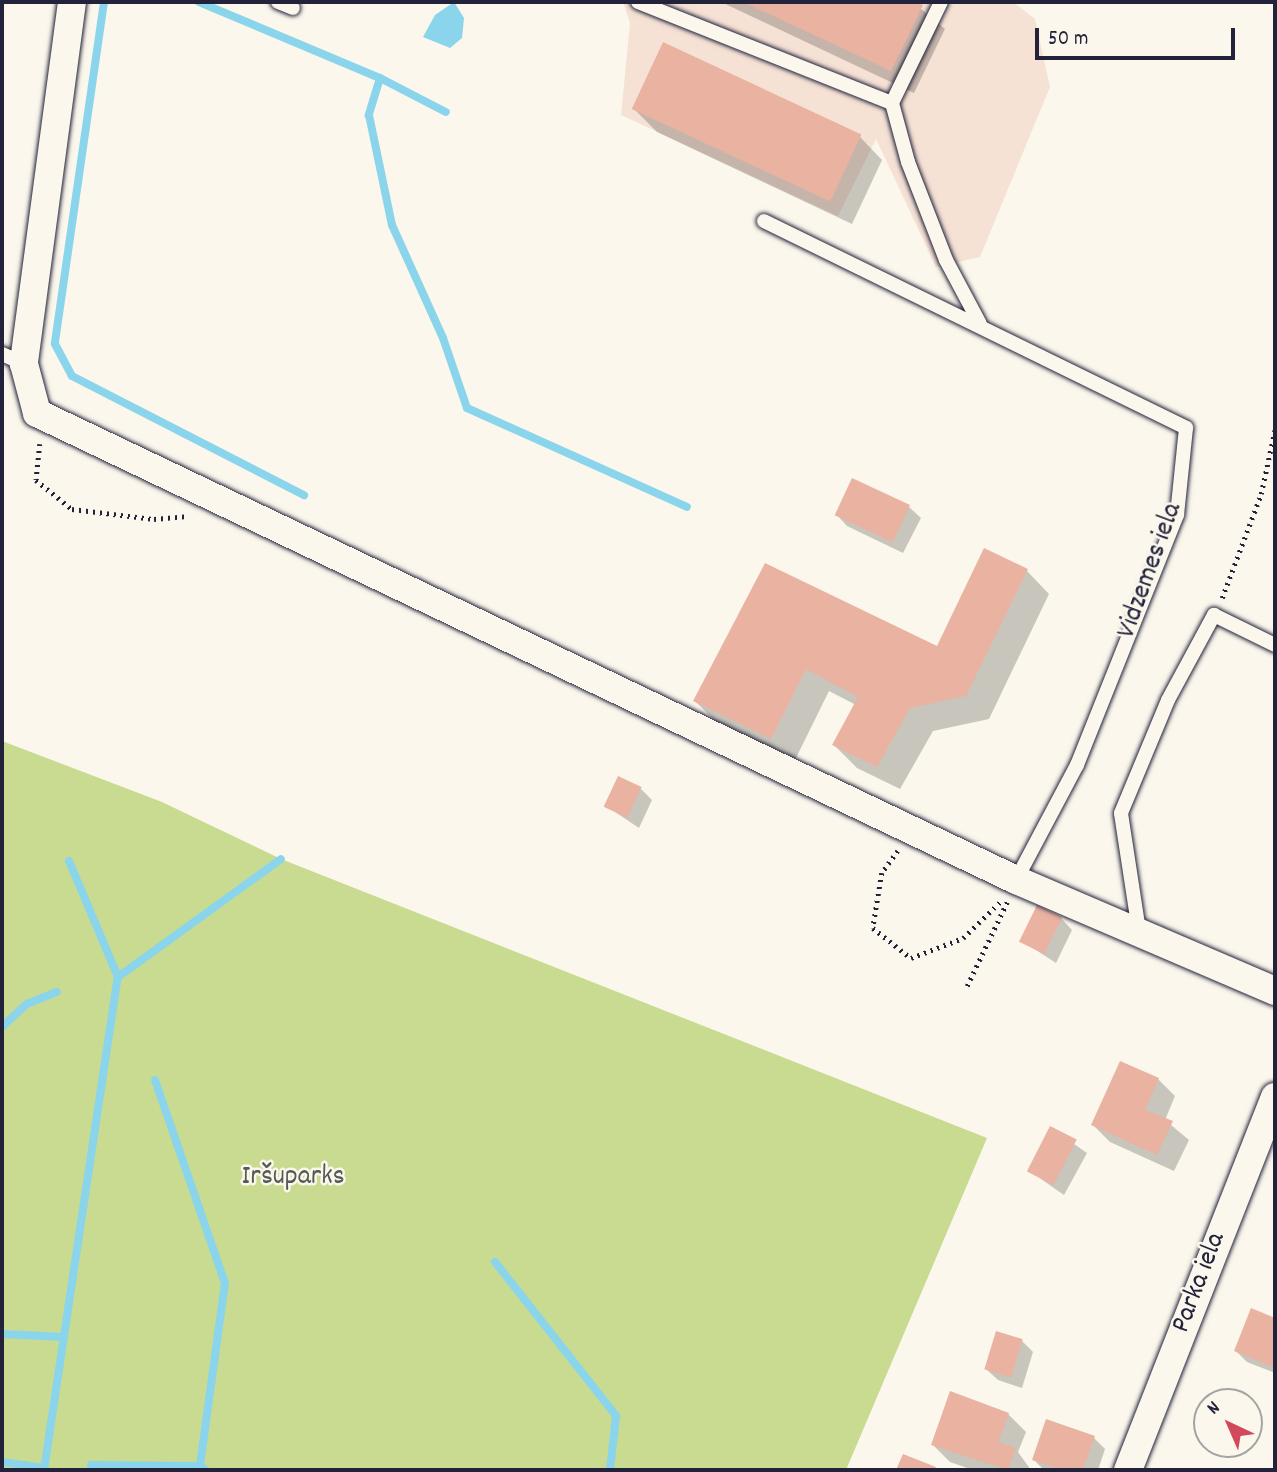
<!DOCTYPE html>
<html>
<head>
<meta charset="utf-8">
<style>
  body { margin:0 }
  #map { position:relative; width:1277px; height:1472px; overflow:hidden; background:#fbf7ec; font-family:Dekko,sans-serif }
  div>[style] { position:absolute }
  [style*='--x'] { left:calc(var(--x)*1px); top:calc(var(--y)*1px); width:calc(var(--w)*1px); rotate:calc(var(--a)*1deg) }
  .built>* { inset:0; background:#f6e2d5 }
  .green>* { inset:0; background:#c8db90 }
  .water>* { inset:0; background:#8bd5ec }
  .shadow>* { inset:0; background:#0003 }
  .stream>* { height:8px; margin:-4px; padding:0 4px; transform-origin:4px; border-radius:4px; background:#8bd5ec }
  .building>* { inset:0; background:#eab2a0; transform-origin:0 0 }
  .path>* { height:4.5px; margin-top:-2.25px; transform-origin:0; background:repeating-linear-gradient(90deg,#22223b 0 2px,transparent 0 7px) }
  .roads { filter:drop-shadow(0 0 2px #22223b) drop-shadow(0 0 2px #22223b) }
  .lane>* { height:14px; margin:-7px; padding:0 7px; transform-origin:7px; border-radius:7px; background:#fbf7ec }
  .street>* { height:28px; margin:-14px; padding:0 14px; transform-origin:14px; border-radius:14px; background:#fbf7ec }
  span { translate:-50% -50%; white-space:nowrap; text-align:center; line-height:1.15; -webkit-text-stroke:5px #fbf7ec; paint-order:stroke }
  .street-label { font-size:28px; color:#22223b }
  .park-label { font-size:28px; color:#545a54 }
  .frame { position:absolute; inset:0; border:4px solid #22223b; pointer-events:none }
  .north { position:absolute; left:1193px; top:1388px; width:70px; height:70px; box-sizing:border-box; background:#fbf7ec; border:2px solid #a4a2a5; border-radius:50%; rotate:316deg; font-size:19px; font-weight:700; line-height:28px; text-align:center; color:#22223b }
  .north::after { content:''; display:block; margin:auto; width:24px; height:32px; background:#d1495b; clip-path:polygon(50% 0,100% 100%,50% 72%,0 100%) }
  .scale { position:absolute; left:1035px; top:28px; width:200px; height:32px; box-sizing:border-box; border:4px solid #22223b; border-top:0; padding-left:9px; font-size:21px; line-height:24px; white-space:nowrap; color:#22223b; -webkit-text-stroke:5px #fbf7ec; paint-order:stroke }
</style>
</head>
<body>
<div id="map">
  <div class="built">
    <div style="clip-path:polygon(623px 2px,1013px 2px,1035px 19px,1050px 87px,980px 257px,936px 267px,876px 139px,838px 216px,621px 115px,630px 23px)"></div>
  </div>
  <div class="green">
    <div style="clip-path:polygon(2px 741px,162px 802px,281px 859px,987px 1138px,846px 1470px,2px 1470px)"></div>
  </div>
  <div class="water">
    <div style="clip-path:polygon(454px 2px,464px 18px,462px 38px,450px 48px,423px 37px,435px 15px)"></div>
  </div>
  <div class="shadow">
    <div style="clip-path:polygon(721px 2px,913px 2px,945px 29px,914px 93px)"></div>
    <div style="clip-path:polygon(634px 109px,860px 137px,882px 160px,852px 224px,657px 132px)"></div>
    <div style="clip-path:polygon(853px 480px,909px 507px,921px 518px,903px 553px,847px 526px,836px 514px)"></div>
    <div style="clip-path:polygon(766px 566px,938px 649px,1027px 571px,1049px 594px,989px 719px,933px 731px,900px 789px,857px 768px,834px 745px,856px 705px,829px 691px,795px 760px,718px 724px,695px 701px)"></div>
    <div style="clip-path:polygon(641px 789px,652px 800px,639px 828px,606px 806px)"></div>
    <div style="clip-path:polygon(1061px 918px,1072px 930px,1056px 963px,1022px 941px)"></div>
    <div style="clip-path:polygon(1158px 1079px,1175px 1096px,1165px 1120px,1189px 1140px,1174px 1171px,1110px 1142px,1093px 1125px)"></div>
    <div style="clip-path:polygon(1051px 1128px,1087px 1153px,1064px 1195px,1028px 1170px)"></div>
    <div style="clip-path:polygon(1252px 1311px,1275px 1320px,1275px 1373px,1247px 1362px,1236px 1351px)"></div>
    <div style="clip-path:polygon(1022px 1341px,1033px 1352px,1022px 1388px,998px 1380px,986px 1369px)"></div>
    <div style="clip-path:polygon(1008px 1414px,1026px 1432px,1018px 1452px,1031px 1470px,973px 1470px,950px 1462px,933px 1445px)"></div>
    <div style="clip-path:polygon(1094px 1438px,1105px 1449px,1098px 1470px,1044px 1470px,1034px 1460px)"></div>
  </div>
  <div class="stream">
    <div style="--x:104;--y:2;--w:345;--a:98.2"></div>
    <div style="--x:55;--y:344;--w:36;--a:62"></div>
    <div style="--x:72;--y:376;--w:261;--a:27.2"></div>
    <div style="--x:199;--y:2;--w:196;--a:22.8"></div>
    <div style="--x:380;--y:78;--w:74;--a:27.3"></div>
    <div style="--x:380;--y:78;--w:39;--a:107"></div>
    <div style="--x:369;--y:115;--w:112;--a:78.2"></div>
    <div style="--x:392;--y:225;--w:124;--a:65.7"></div>
    <div style="--x:443;--y:338;--w:74;--a:71.1"></div>
    <div style="--x:467;--y:408;--w:241;--a:24.2"></div>
    <div style="--x:69;--y:861;--w:126;--a:67.1"></div>
    <div style="--x:2;--y:1027;--w:34;--a:-43"></div>
    <div style="--x:27;--y:1004;--w:32;--a:-22"></div>
    <div style="--x:155;--y:1080;--w:215;--a:71"></div>
    <div style="--x:225;--y:1283;--w:185;--a:97.8"></div>
    <div style="--x:495;--y:1262;--w:196;--a:51.8"></div>
    <div style="--x:616;--y:1416;--w:54;--a:96.3"></div>
    <div style="--x:2;--y:1334;--w:62;--a:2.8"></div>
    <div style="--x:2;--y:1462;--w:43;--a:7.9"></div>
    <div style="--x:91;--y:1465;--w:109;--a:0.5"></div>
    <div style="--x:200;--y:1466;--w:7;--a:34"></div>
    <div style="--x:44;--y:1470;--w:499;--a:-81.5"></div>
    <div style="--x:118;--y:977;--w:201;--a:-35.9"></div>
  </div>
  <div class="building">
    <div style="clip-path:polygon(743px 2px,917px 2px,923px 5px,891px 71px)"></div>
    <div style="left:663px;top:42px;width:219px;height:74px;rotate:25deg"></div>
    <div style="left:852px;top:478px;width:64px;height:41px;rotate:25deg"></div>
    <div style="clip-path:polygon(984px 548px,1028px 569px,966px 696px,910px 708px,877px 767px,832px 745px,858px 697px,806px 669px,771px 739px,693px 701px,765px 563px,937px 646px)"></div>
    <div style="left:618px;top:776px;width:26px;height:34px;rotate:25deg"></div>
    <div style="left:1037px;top:905px;width:28px;height:41px;rotate:26deg"></div>
    <div style="clip-path:polygon(1120px 1061px,1159px 1078px,1145px 1110px,1173px 1121px,1157px 1155px,1091px 1125px)"></div>
    <div style="left:1050px;top:1126px;width:30px;height:51px;rotate:27deg"></div>
    <div style="clip-path:polygon(1251px 1308px,1275px 1318px,1275px 1368px,1234px 1351px)"></div>
    <div style="left:996px;top:1331px;width:28px;height:40px;rotate:17deg"></div>
    <div style="clip-path:polygon(950px 1391px,1009px 1413px,998px 1442px,1016px 1448px,1008px 1470px,931px 1445px)"></div>
    <div style="clip-path:polygon(1046px 1419px,1095px 1436px,1083px 1470px,1061px 1470px,1032px 1460px)"></div>
    <div style="clip-path:polygon(903px 1454px,936px 1467px,934px 1470px,896px 1470px)"></div>
  </div>
  <div class="path">
    <div style="--x:40;--y:444;--w:36;--a:96"></div>
    <div style="--x:36;--y:480;--w:46;--a:38.9"></div>
    <div style="--x:72;--y:509;--w:83;--a:7"></div>
    <div style="--x:154;--y:519;--w:33;--a:-5"></div>
    <div style="--x:1222;--y:598;--w:111;--a:-69.4"></div>
    <div style="--x:1261;--y:494;--w:66;--a:-77.8"></div>
    <div style="--x:898;--y:851;--w:27;--a:126"></div>
    <div style="--x:882;--y:873;--w:56;--a:99.3"></div>
    <div style="--x:873;--y:928;--w:48;--a:38.3"></div>
    <div style="--x:911;--y:958;--w:56;--a:-21"></div>
    <div style="--x:963;--y:938;--w:53;--a:-44.2"></div>
    <div style="--x:967;--y:986;--w:93;--a:-64.5"></div>
  </div>
  <div class="roads">
    <div class="lane">
      <div style="--x:278;--y:2;--w:16;--a:22"></div>
      <div style="--x:638;--y:2;--w:273;--a:21.7"></div>
      <div style="--x:941;--y:2;--w:112;--a:115.9"></div>
      <div style="--x:892;--y:103;--w:61;--a:74.8"></div>
      <div style="--x:908;--y:162;--w:105;--a:68.8"></div>
      <div style="--x:946;--y:260;--w:72;--a:62"></div>
      <div style="--x:764;--y:221;--w:470;--a:26.1"></div>
      <div style="--x:1186;--y:428;--w:87;--a:95.9"></div>
      <div style="--x:1177;--y:515;--w:269;--a:111.8"></div>
      <div style="--x:1077;--y:765;--w:130;--a:117.9"></div>
      <div style="--x:2;--y:354;--w:24;--a:24"></div>
      <div style="--x:1139;--y:931;--w:119;--a:-98.7"></div>
      <div style="--x:1121;--y:813;--w:122;--a:-67.4"></div>
      <div style="--x:1168;--y:700;--w:97;--a:-61.6"></div>
      <div style="--x:1214;--y:615;--w:68;--a:26.2"></div>
    </div>
    <div class="street">
      <div style="--x:72;--y:2;--w:365;--a:97.6"></div>
      <div style="--x:24;--y:364;--w:51;--a:75.1"></div>
      <div style="--x:37;--y:413;--w:1085;--a:25.5"></div>
      <div style="--x:1016;--y:880;--w:282;--a:23.2"></div>
      <div style="--x:1128;--y:1470;--w:401;--a:-68.5"></div>
    </div>
  </div>
  <div class="street-label">
    <span style="left:1151px;top:571px;rotate:-70deg">Vidzemes iela</span>
    <span style="left:1200px;top:1283px;rotate:-69deg">Parka iela</span>
  </div>
  <div class="park-label">
    <span style="left:293px;top:1178px">Iršuparks</span>
  </div>
  <div class="frame"></div>
  <div class="north">N</div>
  <div class="scale">50 m</div>
</div>
</body>
</html>
